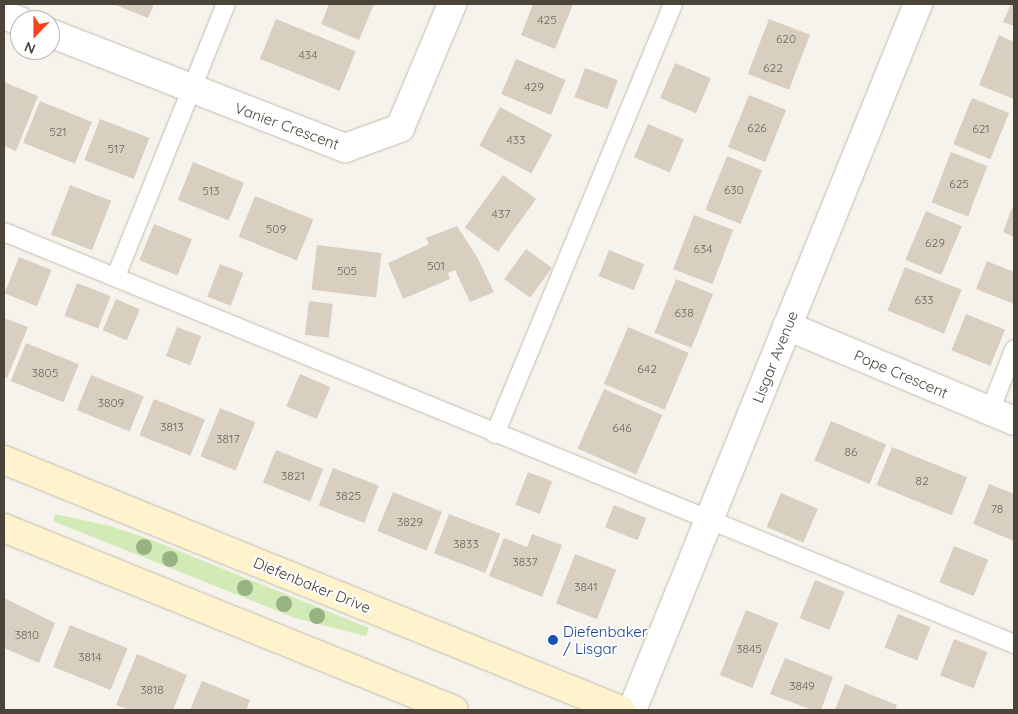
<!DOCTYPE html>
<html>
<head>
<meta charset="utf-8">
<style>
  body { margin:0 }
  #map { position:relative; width:1018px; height:714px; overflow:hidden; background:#f6f3ec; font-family:Quicksand,sans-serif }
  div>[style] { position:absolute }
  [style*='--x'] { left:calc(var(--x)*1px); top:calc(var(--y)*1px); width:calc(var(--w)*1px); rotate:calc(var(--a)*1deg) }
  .green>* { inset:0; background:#d2eab5 }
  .building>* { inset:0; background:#d8cfc1; transform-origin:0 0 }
  .roads { filter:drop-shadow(0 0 1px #c2bbae) drop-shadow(0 0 1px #c2bbae) }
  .lane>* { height:18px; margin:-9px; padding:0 9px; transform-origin:9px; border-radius:9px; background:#fff }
  .street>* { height:28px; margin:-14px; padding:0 14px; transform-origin:14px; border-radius:14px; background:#fff }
  .secondary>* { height:28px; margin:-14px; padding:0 14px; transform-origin:14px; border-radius:14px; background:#fff3cd }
  .trees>* { width:16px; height:16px; margin:-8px; border-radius:50%; background:#97b381 }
  .dots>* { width:14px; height:14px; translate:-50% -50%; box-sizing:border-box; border:2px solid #fff; border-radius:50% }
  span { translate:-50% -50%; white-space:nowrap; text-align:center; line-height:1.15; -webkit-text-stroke:4px #fff; paint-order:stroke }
  .number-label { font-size:12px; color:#6e675b }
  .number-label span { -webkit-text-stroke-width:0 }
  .street-label { font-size:15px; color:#4b4439 }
  .transit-label { font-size:15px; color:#164399 }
  .left { translate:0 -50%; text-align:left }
  .frame { position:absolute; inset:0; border:5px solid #4b4439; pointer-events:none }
  .north { position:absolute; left:10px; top:10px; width:50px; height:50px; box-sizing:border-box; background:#fff; border:1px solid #b7b4b0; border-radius:50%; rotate:202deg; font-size:14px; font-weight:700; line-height:20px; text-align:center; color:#4b4439 }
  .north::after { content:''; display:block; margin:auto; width:18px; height:22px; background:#fc3f1d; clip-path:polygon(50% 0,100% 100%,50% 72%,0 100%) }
</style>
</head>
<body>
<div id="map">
  <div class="green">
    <div style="clip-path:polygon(55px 514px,110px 526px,152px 540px,369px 628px,366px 636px,295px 618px,53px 521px)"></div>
  </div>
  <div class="building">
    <div style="clip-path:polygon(113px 4px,154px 4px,148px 18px)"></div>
    <div style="clip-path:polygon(329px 4px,374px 4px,359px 40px,321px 24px)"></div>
    <div style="clip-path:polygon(533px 4px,573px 4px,555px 49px,521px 35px)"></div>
    <div style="clip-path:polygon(1011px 4px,1014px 4px,1014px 26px,1003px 22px)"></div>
    <div style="left:276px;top:19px;width:86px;height:43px;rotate:22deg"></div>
    <div style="left:769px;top:19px;width:44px;height:59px;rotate:21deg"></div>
    <div style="clip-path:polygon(999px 35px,1014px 42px,1014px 99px,979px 85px)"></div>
    <div style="left:516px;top:59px;width:54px;height:38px;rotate:23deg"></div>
    <div style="left:675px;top:63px;width:39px;height:38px;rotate:23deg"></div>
    <div style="left:585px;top:68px;width:35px;height:31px;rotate:20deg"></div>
    <div style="clip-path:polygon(4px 82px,38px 96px,16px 151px,4px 146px)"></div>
    <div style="left:749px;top:95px;width:40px;height:56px;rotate:22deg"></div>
    <div style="left:972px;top:98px;width:40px;height:50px;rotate:22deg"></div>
    <div style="left:40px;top:101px;width:56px;height:45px;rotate:22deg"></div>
    <div style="left:500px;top:107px;width:59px;height:44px;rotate:28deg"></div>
    <div style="left:100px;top:119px;width:53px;height:44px;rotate:21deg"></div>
    <div style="left:648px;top:124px;width:39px;height:36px;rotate:23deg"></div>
    <div style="left:951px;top:152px;width:39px;height:54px;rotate:21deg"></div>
    <div style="left:727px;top:156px;width:38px;height:58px;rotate:22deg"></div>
    <div style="left:193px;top:162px;width:55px;height:41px;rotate:22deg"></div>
    <div style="left:503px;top:175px;width:41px;height:65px;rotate:36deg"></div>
    <div style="left:70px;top:185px;width:44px;height:53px;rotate:21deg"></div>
    <div style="left:255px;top:196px;width:63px;height:44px;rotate:22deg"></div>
    <div style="clip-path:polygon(1012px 208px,1014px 209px,1014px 237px,1003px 232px)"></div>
    <div style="left:926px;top:211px;width:39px;height:53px;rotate:23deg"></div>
    <div style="left:694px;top:215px;width:42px;height:58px;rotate:21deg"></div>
    <div style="left:154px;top:224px;width:41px;height:39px;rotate:22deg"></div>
    <div style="clip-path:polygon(457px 226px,477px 257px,494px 292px,470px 302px,455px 270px,448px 273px,450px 279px,403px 299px,388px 263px,429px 244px,426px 238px)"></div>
    <div style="left:317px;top:245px;width:65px;height:45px;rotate:7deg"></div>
    <div style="left:526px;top:249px;width:32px;height:37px;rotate:36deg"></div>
    <div style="left:609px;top:250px;width:38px;height:28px;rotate:22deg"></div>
    <div style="left:19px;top:257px;width:35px;height:39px;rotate:22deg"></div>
    <div style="clip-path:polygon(987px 261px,1014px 272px,1014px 304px,976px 289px)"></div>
    <div style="left:220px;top:264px;width:25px;height:35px;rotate:21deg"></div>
    <div style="left:905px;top:267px;width:61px;height:47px;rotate:22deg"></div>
    <div style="left:676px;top:279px;width:40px;height:58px;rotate:22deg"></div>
    <div style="left:77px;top:283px;width:36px;height:35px;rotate:21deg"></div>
    <div style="left:116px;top:299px;width:26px;height:34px;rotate:23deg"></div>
    <div style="left:309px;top:301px;width:24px;height:34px;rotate:7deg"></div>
    <div style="left:966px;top:314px;width:42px;height:39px;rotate:22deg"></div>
    <div style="clip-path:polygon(4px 318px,28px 327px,7px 378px,4px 377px)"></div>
    <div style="left:177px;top:327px;width:26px;height:31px;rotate:21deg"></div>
    <div style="left:628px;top:327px;width:66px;height:62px;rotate:23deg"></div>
    <div style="left:26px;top:343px;width:57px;height:41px;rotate:22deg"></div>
    <div style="left:300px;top:374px;width:33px;height:35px;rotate:23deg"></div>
    <div style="left:91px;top:375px;width:57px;height:38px;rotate:22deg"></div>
    <div style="left:604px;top:389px;width:64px;height:65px;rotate:24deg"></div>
    <div style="left:154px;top:399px;width:55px;height:39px;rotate:22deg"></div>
    <div style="left:220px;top:408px;width:38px;height:52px;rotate:22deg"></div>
    <div style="left:831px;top:421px;width:60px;height:43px;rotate:23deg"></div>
    <div style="left:892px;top:447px;width:81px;height:41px;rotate:22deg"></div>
    <div style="left:276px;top:450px;width:51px;height:35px;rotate:22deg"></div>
    <div style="left:333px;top:468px;width:49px;height:40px;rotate:21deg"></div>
    <div style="left:528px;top:472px;width:26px;height:35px;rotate:21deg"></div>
    <div style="clip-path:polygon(989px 484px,1014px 494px,1014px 541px,973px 524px)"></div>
    <div style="left:393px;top:492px;width:53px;height:42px;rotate:22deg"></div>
    <div style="left:781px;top:493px;width:40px;height:37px;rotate:23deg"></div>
    <div style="left:614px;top:505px;width:35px;height:24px;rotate:22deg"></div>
    <div style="left:449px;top:514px;width:55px;height:42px;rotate:21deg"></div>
    <div style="clip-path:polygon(532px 534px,562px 545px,542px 597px,489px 576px,504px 538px,527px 547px)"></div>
    <div style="left:954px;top:546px;width:37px;height:39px;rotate:22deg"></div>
    <div style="left:575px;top:554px;width:44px;height:53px;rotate:21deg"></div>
    <div style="left:815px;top:580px;width:32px;height:41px;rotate:22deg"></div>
    <div style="clip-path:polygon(4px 598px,55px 623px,39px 663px,4px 648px)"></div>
    <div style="left:746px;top:610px;width:35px;height:70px;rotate:22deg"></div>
    <div style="left:898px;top:614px;width:35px;height:36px;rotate:22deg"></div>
    <div style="left:70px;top:625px;width:62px;height:45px;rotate:22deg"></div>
    <div style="left:954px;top:639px;width:36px;height:39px;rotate:21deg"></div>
    <div style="clip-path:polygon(137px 654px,187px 675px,173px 710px,130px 710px,116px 705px)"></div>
    <div style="clip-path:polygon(785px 658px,833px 677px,821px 710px,812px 710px,770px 694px)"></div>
    <div style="clip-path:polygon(202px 681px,250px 700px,246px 710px,190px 710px)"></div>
    <div style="clip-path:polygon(845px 684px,897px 705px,895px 710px,835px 710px)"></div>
  </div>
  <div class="roads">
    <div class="lane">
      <div style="--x:4;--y:232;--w:1091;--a:22.19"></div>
      <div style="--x:116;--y:276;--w:293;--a:-68"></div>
      <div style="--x:990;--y:411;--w:66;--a:-68.5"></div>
      <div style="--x:495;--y:434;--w:465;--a:-67.5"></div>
    </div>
    <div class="street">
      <div style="--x:4;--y:15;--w:17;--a:21"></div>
      <div style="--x:50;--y:33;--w:317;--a:21.3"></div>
      <div style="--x:345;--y:148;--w:59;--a:-20"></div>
      <div style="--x:400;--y:128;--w:134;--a:-67.2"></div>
      <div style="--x:787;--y:326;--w:246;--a:22.7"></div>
      <div style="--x:632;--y:710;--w:762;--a:-67.95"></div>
    </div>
    <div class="secondary">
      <div style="--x:4;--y:460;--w:666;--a:22.06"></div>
      <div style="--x:4;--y:528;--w:485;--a:22"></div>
    </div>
  </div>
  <div class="trees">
    <div style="left:144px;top:547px"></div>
    <div style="left:170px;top:559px"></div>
    <div style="left:245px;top:588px"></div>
    <div style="left:284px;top:604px"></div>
    <div style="left:317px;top:616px"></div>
  </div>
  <div class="dots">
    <div style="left:553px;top:640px;background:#1a4fb4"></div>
  </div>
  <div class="number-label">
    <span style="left:547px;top:20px">425</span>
    <span style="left:786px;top:39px">620</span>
    <span style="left:308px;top:55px">434</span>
    <span style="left:773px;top:68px">622</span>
    <span style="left:534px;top:87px">429</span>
    <span style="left:757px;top:128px">626</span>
    <span style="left:981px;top:129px">621</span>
    <span style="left:58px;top:132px">521</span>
    <span style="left:516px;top:140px">433</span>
    <span style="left:116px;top:149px">517</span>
    <span style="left:959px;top:184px">625</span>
    <span style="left:734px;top:190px">630</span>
    <span style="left:211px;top:191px">513</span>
    <span style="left:501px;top:214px">437</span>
    <span style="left:276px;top:229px">509</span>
    <span style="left:935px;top:243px">629</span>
    <span style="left:703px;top:249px">634</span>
    <span style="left:436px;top:266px">501</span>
    <span style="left:347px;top:271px">505</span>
    <span style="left:924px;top:300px">633</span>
    <span style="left:684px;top:313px">638</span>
    <span style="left:647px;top:369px">642</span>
    <span style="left:45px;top:373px">3805</span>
    <span style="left:111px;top:403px">3809</span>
    <span style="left:172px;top:427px">3813</span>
    <span style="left:622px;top:428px">646</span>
    <span style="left:228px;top:439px">3817</span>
    <span style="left:851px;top:452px">86</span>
    <span style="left:293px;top:476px">3821</span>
    <span style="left:922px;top:481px">82</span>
    <span style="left:348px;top:496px">3825</span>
    <span style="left:997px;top:509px">78</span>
    <span style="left:410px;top:522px">3829</span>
    <span style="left:466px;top:544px">3833</span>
    <span style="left:525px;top:562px">3837</span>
    <span style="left:586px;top:587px">3841</span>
    <span style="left:27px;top:635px">3810</span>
    <span style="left:749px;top:649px">3845</span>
    <span style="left:90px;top:657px">3814</span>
    <span style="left:802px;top:686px">3849</span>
    <span style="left:152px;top:690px">3818</span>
  </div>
  <div class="street-label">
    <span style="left:287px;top:126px;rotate:20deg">Vanier Crescent</span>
    <span style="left:775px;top:357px;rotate:-68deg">Lisgar Avenue</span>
    <span style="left:901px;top:374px;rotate:23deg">Pope Crescent</span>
    <span style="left:312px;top:585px;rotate:22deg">Diefenbaker Drive</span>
  </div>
  <div class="transit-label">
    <span class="left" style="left:563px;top:640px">Diefenbaker<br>/ Lisgar</span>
  </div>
  <div class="frame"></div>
  <div class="north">N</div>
</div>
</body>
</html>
